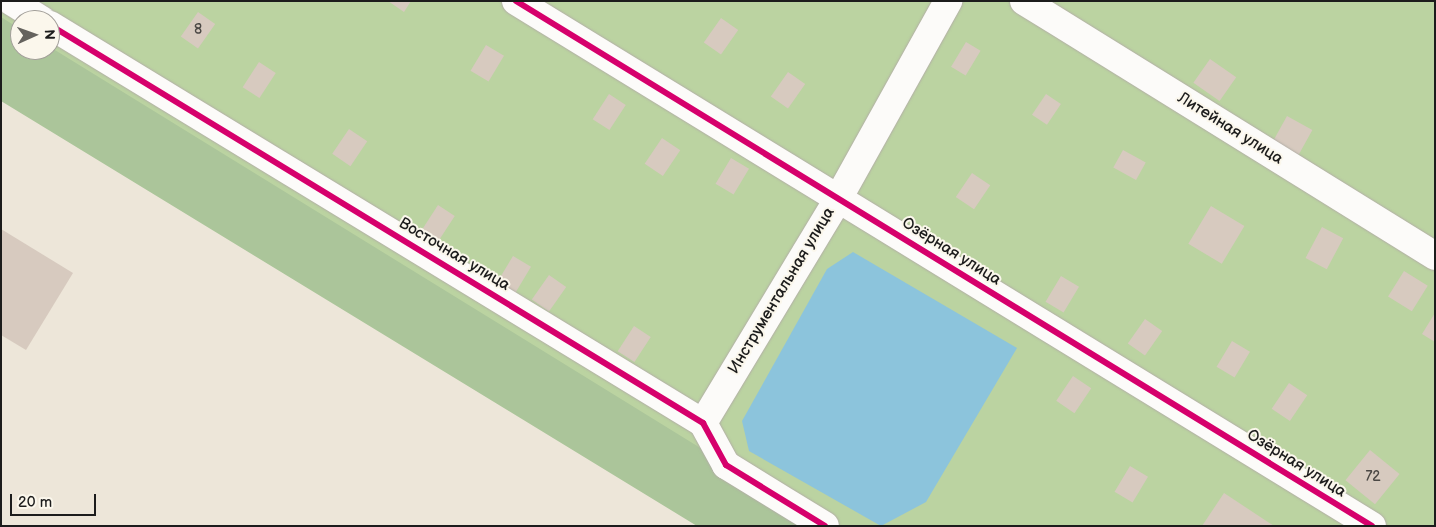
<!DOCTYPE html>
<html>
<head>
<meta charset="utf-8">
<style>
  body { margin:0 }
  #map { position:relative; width:1436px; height:527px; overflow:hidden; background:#ede6d9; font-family:"Balsamiq Sans",sans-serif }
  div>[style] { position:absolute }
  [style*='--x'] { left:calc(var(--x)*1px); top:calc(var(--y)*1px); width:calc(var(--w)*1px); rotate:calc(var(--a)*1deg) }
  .green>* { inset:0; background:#bbd3a1 }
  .forest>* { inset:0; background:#abc59a }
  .water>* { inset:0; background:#8cc4dc }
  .building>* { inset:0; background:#d7cabf; transform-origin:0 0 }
  .roads { filter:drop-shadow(0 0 1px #b2aea6) drop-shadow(0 0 1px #b2aea6) }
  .minor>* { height:28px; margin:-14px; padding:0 14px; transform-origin:14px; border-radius:14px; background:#fcfbf9 }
  .cycleway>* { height:6px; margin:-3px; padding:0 3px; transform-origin:3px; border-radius:3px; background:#d6006c }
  span { translate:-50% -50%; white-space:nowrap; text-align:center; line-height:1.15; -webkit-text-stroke:4px #fbf7ec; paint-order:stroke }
  .number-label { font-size:14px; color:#4b4845 }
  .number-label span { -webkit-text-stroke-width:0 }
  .street-label { font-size:16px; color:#1c1c1c }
  .frame { position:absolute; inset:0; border:2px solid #1c1c1c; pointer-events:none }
  .north { position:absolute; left:10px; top:10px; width:50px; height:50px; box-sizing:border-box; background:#fbf7ec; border:1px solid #a29f99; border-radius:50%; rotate:88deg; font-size:14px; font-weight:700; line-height:20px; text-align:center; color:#1c1c1c }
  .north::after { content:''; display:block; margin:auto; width:18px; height:22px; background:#65635e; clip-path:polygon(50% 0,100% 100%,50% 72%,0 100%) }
  .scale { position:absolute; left:10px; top:494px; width:86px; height:22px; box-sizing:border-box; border:2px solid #1c1c1c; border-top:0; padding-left:6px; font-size:15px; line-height:18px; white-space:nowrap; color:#1c1c1c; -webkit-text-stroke:4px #fbf7ec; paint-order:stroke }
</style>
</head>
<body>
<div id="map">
  <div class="green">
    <div style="clip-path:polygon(evenodd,1px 1px,1435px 1px,1435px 526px,724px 526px,1px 85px,1px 1px,20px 20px,50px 20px,50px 50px,20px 50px,20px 20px)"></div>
  </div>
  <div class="forest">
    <div style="clip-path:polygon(1px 17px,20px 29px,20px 50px,50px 50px,50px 47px,827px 526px,697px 526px,1px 101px)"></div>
  </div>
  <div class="water">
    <div style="clip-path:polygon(853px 252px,1017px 348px,926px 502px,881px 526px,749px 451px,742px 421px,827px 269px)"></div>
  </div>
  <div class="building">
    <div style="clip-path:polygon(388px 1px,411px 1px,404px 12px)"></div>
    <div style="left:198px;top:12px;width:21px;height:30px;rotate:35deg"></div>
    <div style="left:721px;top:18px;width:21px;height:30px;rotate:35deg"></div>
    <div style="left:966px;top:42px;width:17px;height:29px;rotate:31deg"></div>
    <div style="left:486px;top:45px;width:21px;height:30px;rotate:31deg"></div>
    <div style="left:1210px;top:59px;width:32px;height:29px;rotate:35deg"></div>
    <div style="left:259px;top:62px;width:20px;height:30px;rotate:33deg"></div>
    <div style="left:788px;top:72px;width:21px;height:30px;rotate:35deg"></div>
    <div style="left:609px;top:94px;width:20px;height:30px;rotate:33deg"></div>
    <div style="left:1046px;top:94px;width:18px;height:25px;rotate:34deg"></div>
    <div style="left:1287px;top:116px;width:29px;height:32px;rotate:29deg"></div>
    <div style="left:349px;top:129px;width:22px;height:30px;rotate:34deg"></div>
    <div style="left:662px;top:138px;width:22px;height:31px;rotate:34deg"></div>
    <div style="left:1123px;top:150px;width:26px;height:20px;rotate:29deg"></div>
    <div style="left:731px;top:158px;width:21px;height:30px;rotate:31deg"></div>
    <div style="left:972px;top:173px;width:22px;height:29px;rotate:34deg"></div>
    <div style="left:438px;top:205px;width:20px;height:30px;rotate:33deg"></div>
    <div style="left:1211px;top:206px;width:39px;height:44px;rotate:31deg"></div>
    <div style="left:1322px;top:227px;width:24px;height:35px;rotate:28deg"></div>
    <div style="clip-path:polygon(1px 229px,73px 273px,26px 350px,1px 335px)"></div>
    <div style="left:513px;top:256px;width:21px;height:30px;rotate:31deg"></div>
    <div style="left:1404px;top:271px;width:28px;height:30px;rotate:32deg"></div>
    <div style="left:549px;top:275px;width:21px;height:30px;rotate:35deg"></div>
    <div style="left:1061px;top:276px;width:21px;height:30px;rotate:31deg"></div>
    <div style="clip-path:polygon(1435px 313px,1435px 342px,1422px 334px)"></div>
    <div style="left:1145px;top:319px;width:21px;height:30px;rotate:35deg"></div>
    <div style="left:634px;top:326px;width:20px;height:30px;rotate:33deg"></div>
    <div style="left:1232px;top:341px;width:21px;height:30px;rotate:31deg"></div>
    <div style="left:1073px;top:376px;width:22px;height:30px;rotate:34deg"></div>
    <div style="left:1289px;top:383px;width:22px;height:31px;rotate:34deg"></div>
    <div style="left:1370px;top:450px;width:38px;height:39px;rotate:39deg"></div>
    <div style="left:1130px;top:466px;width:21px;height:30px;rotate:31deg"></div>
    <div style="clip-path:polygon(1224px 493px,1274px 526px,1202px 526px)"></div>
  </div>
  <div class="roads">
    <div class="minor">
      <div style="--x:11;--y:1;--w:36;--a:32"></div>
      <div style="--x:516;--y:1;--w:1004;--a:31.52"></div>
      <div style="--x:1024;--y:1;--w:484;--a:31.8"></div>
      <div style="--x:50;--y:25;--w:765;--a:31.36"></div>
      <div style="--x:703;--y:423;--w:48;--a:61.3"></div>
      <div style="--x:726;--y:465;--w:116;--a:31.6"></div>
      <div style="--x:703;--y:423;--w:262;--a:-58.9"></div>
      <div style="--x:838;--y:199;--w:227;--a:-60.9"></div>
    </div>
  </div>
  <div class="cycleway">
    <div style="--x:516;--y:1;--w:1004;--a:31.52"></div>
    <div style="--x:50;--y:25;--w:765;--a:31.36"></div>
    <div style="--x:703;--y:423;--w:48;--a:61.3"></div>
    <div style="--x:726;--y:465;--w:116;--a:31.6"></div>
  </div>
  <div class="number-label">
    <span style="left:198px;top:30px">8</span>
    <span style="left:1373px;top:477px">72</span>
  </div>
  <div class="street-label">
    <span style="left:1230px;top:129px;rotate:32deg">Литейная улица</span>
    <span style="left:951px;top:252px;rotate:32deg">Озёрная улица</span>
    <span style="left:454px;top:255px;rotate:31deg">Восточная улица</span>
    <span style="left:782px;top:291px;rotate:-59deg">Инструментальная улица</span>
    <span style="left:1296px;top:464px;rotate:32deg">Озёрная улица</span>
  </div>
  <div class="frame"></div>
  <div class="north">N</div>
  <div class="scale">20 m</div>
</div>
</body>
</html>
